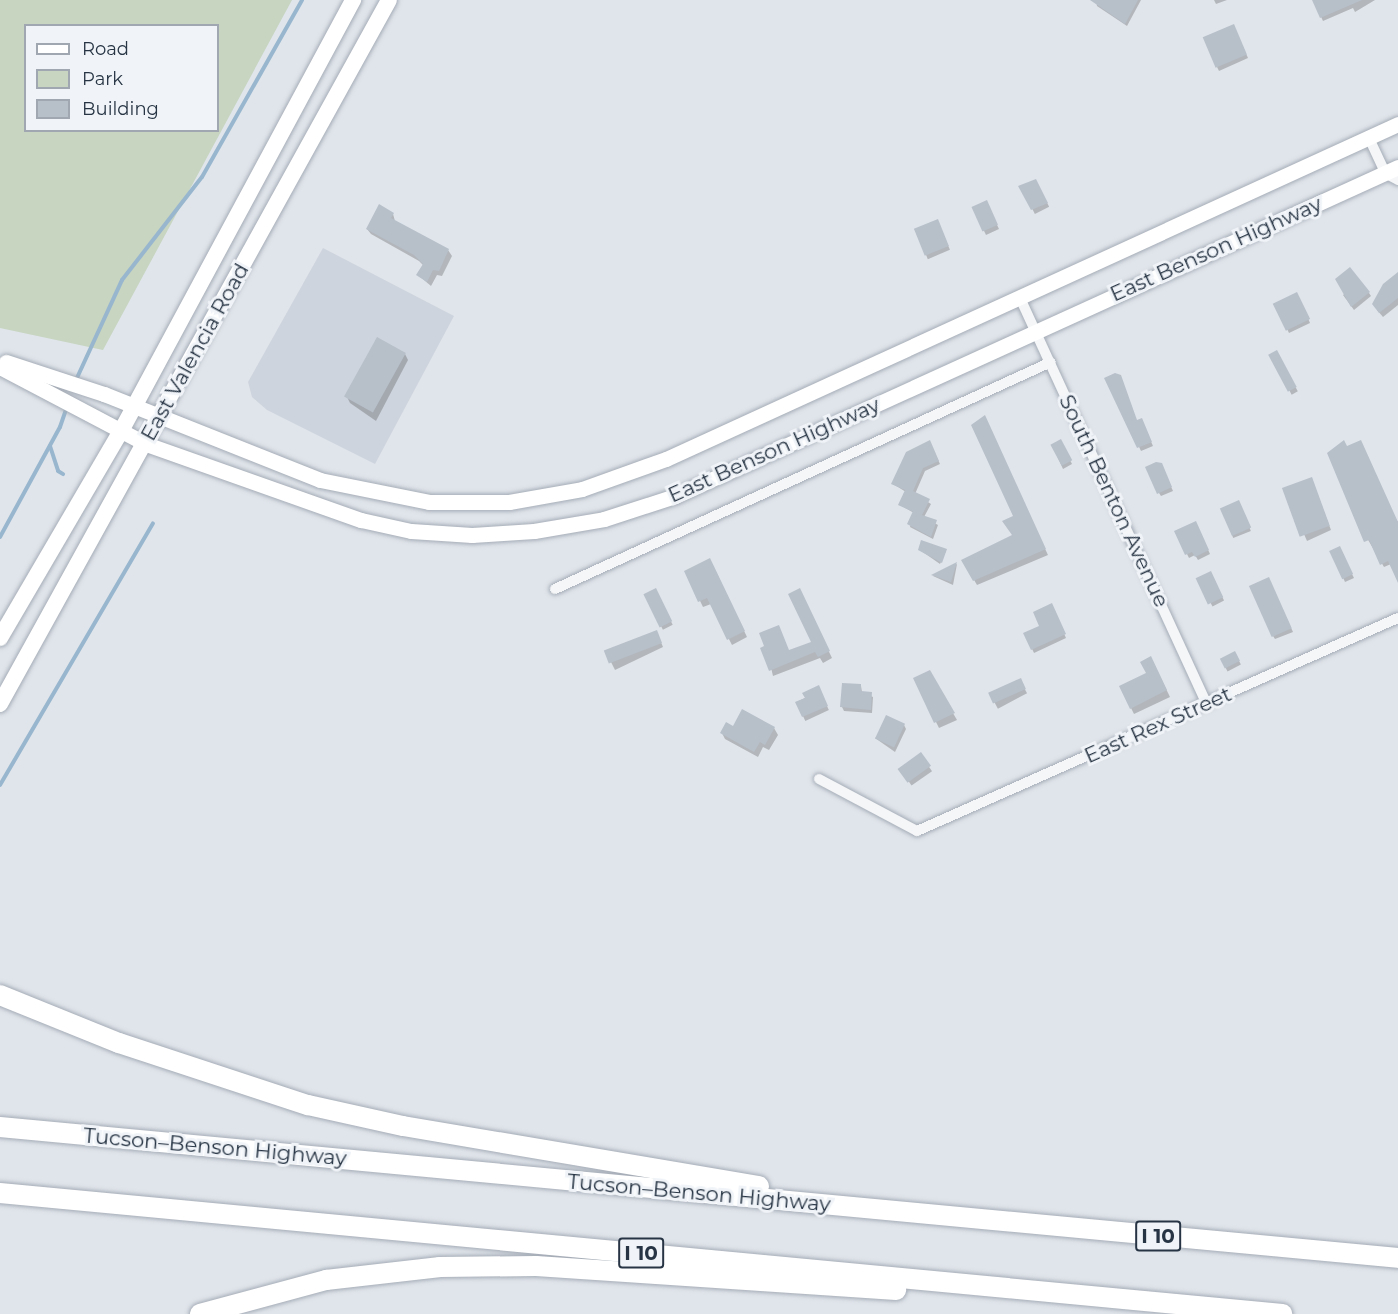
<!DOCTYPE html>
<html>
<head>
<meta charset="utf-8">
<style>
  body { margin:0 }
  #map { position:relative; width:1398px; height:1314px; overflow:hidden; background:#e0e5eb; font-family:Montserrat,sans-serif }
  div>[style] { position:absolute }
  [style*='--x'] { left:calc(var(--x)*1px); top:calc(var(--y)*1px); width:calc(var(--w)*1px); rotate:calc(var(--a)*1deg) }
  .built>* { inset:0; background:#ced4dd }
  .green>* { inset:0; background:#c7d5c1 }
  .shadow>* { inset:0; background:#0003; transform-origin:0 0 }
  .stream>* { height:4px; margin:-2px; padding:0 2px; transform-origin:2px; border-radius:2px; background:#98b6ce }
  .building>* { inset:0; background:#b7bfc9; transform-origin:0 0 }
  .roads { filter:drop-shadow(0 0 2px #a5acb6) drop-shadow(0 0 2px #a5acb6) }
  .street>* { height:10px; margin:-5px; padding:0 5px; transform-origin:5px; border-radius:5px; background:#f4f6f8 }
  .secondary>* { height:15px; margin:-7.5px; padding:0 7.5px; transform-origin:7.5px; border-radius:7.5px; background:#fff }
  .primary>* { height:16px; margin:-8px; padding:0 8px; transform-origin:8px; border-radius:8px; background:#fff }
  .highway>* { height:20px; margin:-10px; padding:0 10px; transform-origin:10px; border-radius:10px; background:#fff }
  span { translate:-50% -50%; white-space:nowrap; text-align:center; line-height:1.15; -webkit-text-stroke:6px #f0f4f8; paint-order:stroke }
  .shield-label span { padding:2px 4px; background:#f0f4f8; border:2px solid; border-radius:4px; -webkit-text-stroke-width:0 }
  .shield-label { font-size:20px; color:#273444; font-weight:700 }
  .street-label { font-size:21px; color:#273444 }
  .legend { position:absolute; left:24px; top:24px; width:195px; height:108px; box-sizing:border-box; background:#f0f4f8; border:2px solid #a0a7b0; margin:0; padding:8px 10px; list-style:none; font-size:18px; color:#273444 }
  .legend li { display:flex; align-items:center; gap:12px; height:30px }
  .legend b { width:30px; border:2px solid #a0a7b0 }
</style>
</head>
<body>
<div id="map">
  <div class="built">
    <div style="clip-path:polygon(323px 248px,454px 316px,375px 464px,267px 410px,252px 397px,248px 382px)"></div>
  </div>
  <div class="green">
    <div style="clip-path:polygon(evenodd,0 0,292px 0,103px 350px,0 328px,0 0,26px 26px,218px 26px,218px 130px,26px 130px,26px 26px)"></div>
  </div>
  <div class="shadow">
    <div style="clip-path:polygon(1096px 0,1141px 0,1127px 26px,1097px 6px)"></div>
    <div style="clip-path:polygon(1214px 0,1227px 0,1216px 4px)"></div>
    <div style="clip-path:polygon(1313px 0,1375px 0,1355px 12px,1353px 8px,1323px 21px)"></div>
    <div style="clip-path:polygon(1235px 29px,1248px 58px,1219px 71px,1217px 67px)"></div>
    <div style="left:1036px;top:181px;width:29px;height:16px;rotate:63deg"></div>
    <div style="clip-path:polygon(988px 206px,999px 229px,986px 235px,973px 208px)"></div>
    <div style="clip-path:polygon(393px 214px,395px 221px,448px 250px,452px 256px,442px 276px,437px 275px,431px 286px,418px 275px,424px 266px,419px 261px,371px 234px,367px 229px)"></div>
    <div style="left:939px;top:224px;width:28px;height:24px;rotate:67deg"></div>
    <div style="clip-path:polygon(1398px 274px,1398px 305px,1383px 317px,1377px 310px)"></div>
    <div style="clip-path:polygon(1346px 293px,1369px 293px,1371px 296px,1354px 310px,1343px 295px)"></div>
    <div style="clip-path:polygon(1299px 298px,1310px 323px,1289px 333px,1275px 304px)"></div>
    <div style="left:1276px;top:352px;width:45px;height:7px;rotate:61deg"></div>
    <div style="clip-path:polygon(405px 354px,408px 360px,376px 421px,350px 403px,347px 397px)"></div>
    <div style="clip-path:polygon(1107px 379px,1137px 422px,1143px 424px,1153px 446px,1141px 451px)"></div>
    <div style="clip-path:polygon(1060px 441px,1072px 464px,1063px 469px,1052px 445px)"></div>
    <div style="clip-path:polygon(931px 445px,940px 464px,925px 471px,915px 494px,931px 504px,924px 517px,938px 525px,933px 539px,910px 527px,914px 513px,900px 505px,906px 492px,893px 484px)"></div>
    <div style="clip-path:polygon(1347px 448px,1398px 522px,1398px 576px,1391px 564px,1384px 567px,1357px 521px)"></div>
    <div style="clip-path:polygon(1163px 469px,1173px 491px,1161px 496px,1159px 493px)"></div>
    <div style="clip-path:polygon(1313px 483px,1331px 530px,1307px 541px,1285px 491px)"></div>
    <div style="left:1240px;top:504px;width:29px;height:19px;rotate:68deg"></div>
    <div style="clip-path:polygon(1026px 509px,1048px 555px,977px 585px,963px 561px,1014px 536px)"></div>
    <div style="clip-path:polygon(1197px 526px,1210px 554px,1198px 560px,1195px 555px,1189px 558px,1187px 554px)"></div>
    <div style="clip-path:polygon(1339px 548px,1354px 578px,1345px 582px,1331px 551px)"></div>
    <div style="clip-path:polygon(920px 550px,946px 551px,940px 564px)"></div>
    <div style="clip-path:polygon(957px 564px,953px 585px,933px 576px)"></div>
    <div style="clip-path:polygon(713px 566px,747px 637px,732px 645px,711px 604px,703px 607px,686px 572px)"></div>
    <div style="left:1210px;top:573px;width:31px;height:13px;rotate:63deg"></div>
    <div style="clip-path:polygon(1270px 582px,1293px 632px,1275px 639px,1273px 636px)"></div>
    <div style="left:655px;top:590px;width:39px;height:11px;rotate:63deg"></div>
    <div style="clip-path:polygon(802px 596px,832px 658px,823px 663px,820px 658px,773px 676px,766px 647px,789px 652px,813px 643px)"></div>
    <div style="clip-path:polygon(1053px 609px,1066px 638px,1034px 653px,1025px 634px,1041px 626px)"></div>
    <div style="clip-path:polygon(658px 635px,663px 647px,615px 670px,608px 656px)"></div>
    <div style="left:1235px;top:653px;width:13px;height:15px;rotate:63deg"></div>
    <div style="clip-path:polygon(1154px 664px,1170px 697px,1134px 714px,1131px 708px)"></div>
    <div style="clip-path:polygon(929px 672px,957px 720px,939px 728px,936px 722px)"></div>
    <div style="left:1020px;top:680px;width:15px;height:33px;rotate:62deg"></div>
    <div style="clip-path:polygon(861px 686px,862px 692px,873px 697px,872px 713px,844px 711px,842px 707px)"></div>
    <div style="left:820px;top:691px;width:21px;height:26px;rotate:65deg"></div>
    <div style="clip-path:polygon(904px 725px,906px 729px,895px 752px,875px 738px)"></div>
    <div style="clip-path:polygon(734px 728px,774px 728px,778px 735px,769px 750px,763px 747px,758px 757px,725px 739px,722px 733px)"></div>
    <div style="left:920px;top:754px;width:21px;height:25px;rotate:55deg"></div>
  </div>
  <div class="stream">
    <div style="--x:76;--y:380;--w:110;--a:-65.3"></div>
    <div style="--x:122;--y:280;--w:130;--a:-52.2"></div>
    <div style="--x:202;--y:177;--w:203;--a:-60.5"></div>
    <div style="--x:50;--y:446;--w:26;--a:72"></div>
    <div style="--x:58;--y:471;--w:6;--a:31"></div>
    <div style="--x:0;--y:537;--w:125;--a:-61.4"></div>
    <div style="--x:60;--y:427;--w:21;--a:-71"></div>
    <div style="--x:0;--y:785;--w:303;--a:-59.7"></div>
  </div>
  <div class="building">
    <div style="clip-path:polygon(1090px 0,1138px 0,1125px 24px)"></div>
    <div style="clip-path:polygon(1312px 0,1362px 0,1320px 18px)"></div>
    <div style="left:1234px;top:24px;width:33px;height:34px;rotate:67deg"></div>
    <div style="clip-path:polygon(1036px 179px,1048px 203px,1031px 210px,1018px 186px)"></div>
    <div style="left:987px;top:200px;width:27px;height:17px;rotate:66deg"></div>
    <div style="clip-path:polygon(379px 204px,394px 213px,391px 218px,449px 249px,439px 271px,433px 270px,427px 282px,416px 275px,423px 264px,414px 255px,366px 229px)"></div>
    <div style="left:938px;top:219px;width:29px;height:26px;rotate:68deg"></div>
    <div style="clip-path:polygon(1350px 267px,1370px 292px,1351px 307px,1335px 279px)"></div>
    <div style="clip-path:polygon(1398px 272px,1398px 298px,1379px 313px,1372px 304px,1383px 284px)"></div>
    <div style="left:1297px;top:292px;width:30px;height:27px;rotate:64deg"></div>
    <div style="left:377px;top:337px;width:33px;height:68px;rotate:29deg"></div>
    <div style="left:1277px;top:350px;width:42px;height:10px;rotate:62deg"></div>
    <div style="clip-path:polygon(1115px 373px,1121px 375px,1137px 420px,1142px 418px,1152px 442px,1137px 448px,1104px 378px)"></div>
    <div style="clip-path:polygon(985px 415px,1046px 549px,973px 581px,961px 560px,1012px 535px,1002px 521px,1013px 516px,971px 425px)"></div>
    <div style="left:1061px;top:439px;width:24px;height:12px;rotate:62deg"></div>
    <div style="clip-path:polygon(930px 440px,939px 461px,923px 468px,913px 491px,930px 499px,922px 515px,937px 520px,931px 537px,907px 524px,913px 511px,916px 513px,898px 505px,905px 490px,891px 484px,906px 452px)"></div>
    <div style="clip-path:polygon(1344px 440px,1347px 446px,1361px 440px,1398px 522px,1398px 583px,1388px 561px,1380px 565px,1369px 540px,1364px 542px,1327px 453px)"></div>
    <div style="clip-path:polygon(1156px 462px,1162px 463px,1172px 487px,1157px 494px,1145px 467px)"></div>
    <div style="left:1312px;top:477px;width:52px;height:32px;rotate:70deg"></div>
    <div style="left:1239px;top:500px;width:30px;height:21px;rotate:66deg"></div>
    <div style="clip-path:polygon(1196px 521px,1209px 550px,1195px 557px,1192px 552px,1185px 555px,1174px 531px)"></div>
    <div style="clip-path:polygon(921px 540px,947px 549px,942px 563px,918px 550px)"></div>
    <div style="left:1340px;top:546px;width:31px;height:12px;rotate:65deg"></div>
    <div style="clip-path:polygon(710px 558px,745px 631px,727px 640px,707px 598px,698px 602px,684px 571px)"></div>
    <div style="clip-path:polygon(957px 562px,951px 582px,931px 575px)"></div>
    <div style="left:1211px;top:571px;width:29px;height:17px;rotate:65deg"></div>
    <div style="left:1269px;top:577px;width:56px;height:22px;rotate:66deg"></div>
    <div style="left:656px;top:588px;width:37px;height:14px;rotate:64deg"></div>
    <div style="clip-path:polygon(800px 588px,830px 651px,818px 657px,815px 652px,769px 671px,760px 648px,764px 646px,759px 633px,779px 625px,789px 650px,811px 642px,788px 594px)"></div>
    <div style="clip-path:polygon(1052px 603px,1066px 634px,1031px 650px,1023px 633px,1039px 626px,1033px 612px)"></div>
    <div style="left:657px;top:630px;width:14px;height:57px;rotate:69deg"></div>
    <div style="left:1235px;top:651px;width:11px;height:17px;rotate:63deg"></div>
    <div style="clip-path:polygon(1151px 656px,1167px 690px,1130px 709px,1119px 686px,1146px 673px,1140px 662px)"></div>
    <div style="clip-path:polygon(930px 670px,955px 713px,934px 723px,913px 678px)"></div>
    <div style="left:1021px;top:678px;width:12px;height:36px;rotate:66deg"></div>
    <div style="clip-path:polygon(842px 683px,861px 684px,861px 691px,872px 692px,871px 710px,840px 707px)"></div>
    <div style="clip-path:polygon(819px 685px,828px 706px,802px 717px,795px 702px,805px 698px,802px 693px)"></div>
    <div style="clip-path:polygon(742px 709px,775px 727px,765px 745px,760px 742px,754px 752px,720px 733px,726px 722px,733px 726px)"></div>
    <div style="left:886px;top:715px;width:21px;height:26px;rotate:25deg"></div>
    <div style="left:921px;top:752px;width:17px;height:29px;rotate:54deg"></div>
  </div>
  <div class="roads">
    <div class="street">
      <div style="--x:1369;--y:138;--w:38;--a:65"></div>
      <div style="--x:1385;--y:173;--w:15;--a:28"></div>
      <div style="--x:1020;--y:298;--w:447;--a:65.3"></div>
      <div style="--x:555;--y:589;--w:545;--a:-24.59"></div>
      <div style="--x:819;--y:779;--w:111;--a:28"></div>
      <div style="--x:917;--y:831;--w:526;--a:-23.89"></div>
    </div>
    <div class="secondary">
      <div style="--x:6;--y:362;--w:103;--a:18.1"></div>
      <div style="--x:104;--y:394;--w:232;--a:21.7"></div>
      <div style="--x:320;--y:480;--w:111;--a:11.4"></div>
      <div style="--x:429;--y:502;--w:80;--a:0"></div>
      <div style="--x:509;--y:502;--w:74;--a:-10.1"></div>
      <div style="--x:582;--y:489;--w:89;--a:-19.7"></div>
      <div style="--x:666;--y:459;--w:805;--a:-24.59"></div>
      <div style="--x:0;--y:367;--w:165;--a:27.8"></div>
      <div style="--x:146;--y:444;--w:228;--a:19.5"></div>
      <div style="--x:361;--y:520;--w:51;--a:12.4"></div>
      <div style="--x:411;--y:531;--w:61;--a:3.8"></div>
      <div style="--x:472;--y:535;--w:62;--a:-3.7"></div>
      <div style="--x:534;--y:531;--w:71;--a:-9.7"></div>
      <div style="--x:604;--y:519;--w:75;--a:-17.9"></div>
      <div style="--x:675;--y:496;--w:794;--a:-24.47"></div>
    </div>
    <div class="primary">
      <div style="--x:0;--y:638;--w:238;--a:-59.7"></div>
      <div style="--x:120;--y:433;--w:492;--a:-61.7"></div>
      <div style="--x:0;--y:704;--w:804;--a:-61.08"></div>
    </div>
    <div class="highway">
      <div style="--x:0;--y:995;--w:128;--a:22"></div>
      <div style="--x:119;--y:1043;--w:199;--a:18.2"></div>
      <div style="--x:308;--y:1105;--w:97;--a:12.5"></div>
      <div style="--x:403;--y:1126;--w:361;--a:9.6"></div>
      <div style="--x:0;--y:1127;--w:1404;--a:5.35"></div>
      <div style="--x:0;--y:1193;--w:1288;--a:5.39"></div>
      <div style="--x:200;--y:1314;--w:131;--a:-15.1"></div>
      <div style="--x:326;--y:1280;--w:115;--a:-6.5"></div>
      <div style="--x:440;--y:1267;--w:96;--a:-0.6"></div>
      <div style="--x:536;--y:1266;--w:361;--a:3.8"></div>
    </div>
  </div>
  <div class="shield-label">
    <span style="left:1158px;top:1236px">I 10</span>
    <span style="left:641px;top:1253px">I 10</span>
  </div>
  <div class="street-label">
    <span style="left:1216px;top:249px;rotate:-24deg">East Benson Highway</span>
    <span style="left:195px;top:352px;rotate:-61deg">East Valencia Road</span>
    <span style="left:774px;top:450px;rotate:-24deg">East Benson Highway</span>
    <span style="left:1114px;top:501px;rotate:65deg">South Benton Avenue</span>
    <span style="left:1158px;top:725px;rotate:-24deg">East Rex Street</span>
    <span style="left:215px;top:1147px;rotate:5deg">Tucson–Benson Highway</span>
    <span style="left:699px;top:1193px;rotate:5deg">Tucson–Benson Highway</span>
  </div>
  <ul class="legend">
  <li><b style="height:8px;background:#fff"></b>Road</li>
  <li><b style="height:16px;background:#c7d5c1"></b>Park</li>
  <li><b style="height:16px;background:#b7bfc9"></b>Building</li>
  </ul>
</div>
</body>
</html>
